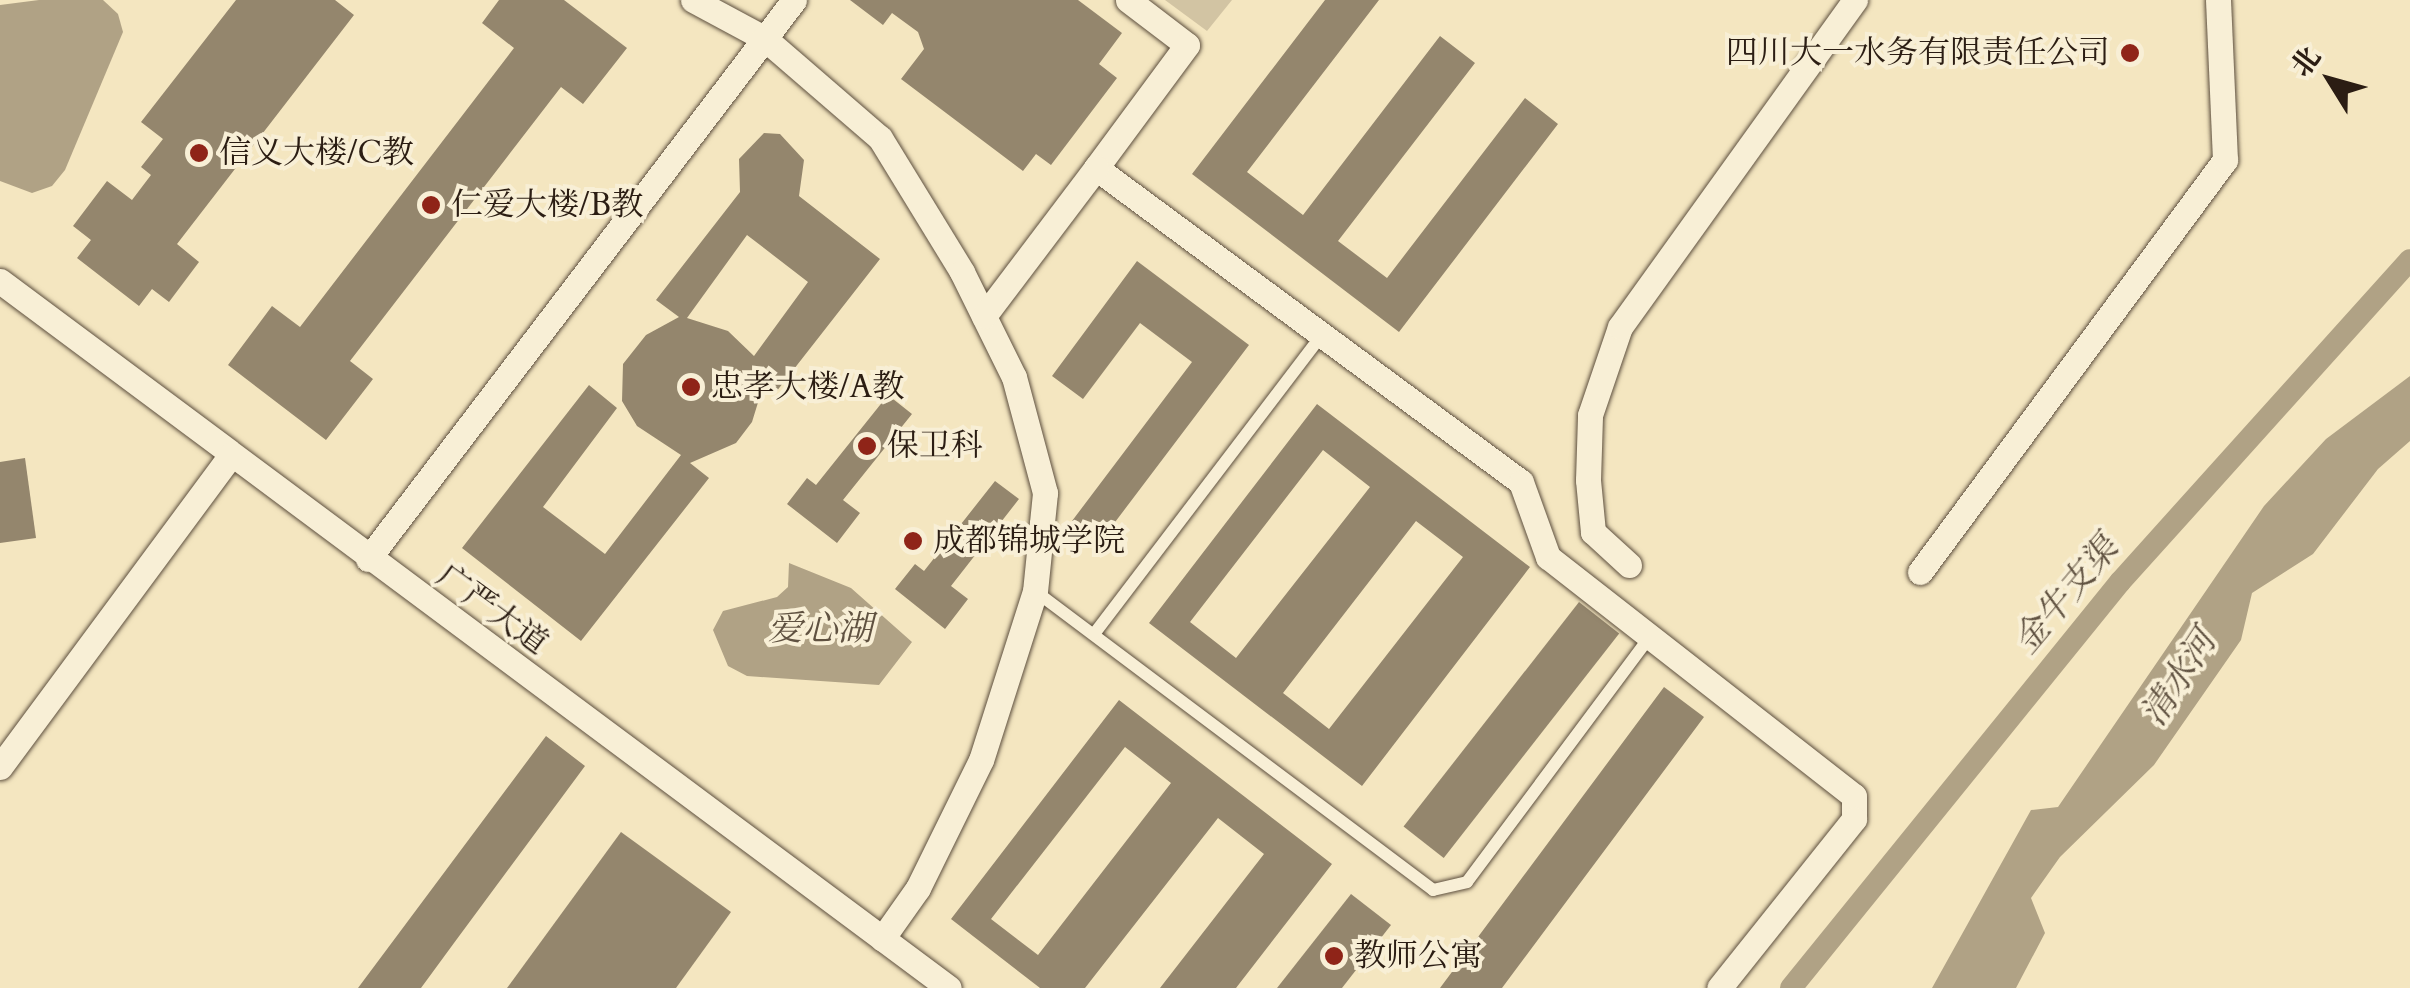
<!DOCTYPE html>
<html>
<head>
<meta charset="utf-8">
<style>
  body { margin:0 }
  #map { position:relative; width:2410px; height:988px; overflow:hidden; background:#f4e6c0; font-family:Cardo,"Noto Serif SC",serif }
  div>[style] { position:absolute }
  [style*='--x'] { left:calc(var(--x)*1px); top:calc(var(--y)*1px); width:calc(var(--w)*1px); rotate:calc(var(--a)*1deg) }
  .green>* { inset:0; background:#d2c4a3 }
  .water>* { inset:0; background:#b0a285 }
  .canal>* { height:22px; margin:-11px; padding:0 11px; transform-origin:11px; border-radius:11px; background:#b0a285 }
  .building>* { inset:0; background:#94866d; transform-origin:0 0 }
  .roads { filter:drop-shadow(0 0 2px #5d4f3e) drop-shadow(0 0 2px #5d4f3e) }
  .service>* { height:12px; margin:-6px; padding:0 6px; transform-origin:6px; border-radius:6px; background:#f8efd6 }
  .minor>* { height:25px; margin:-12.5px; padding:0 12.5px; transform-origin:12.5px; border-radius:12.5px; background:#f8efd6 }
  .dots>* { width:28px; height:28px; translate:-50% -50%; box-sizing:border-box; border:5px solid #f8efd6; border-radius:50% }
  span { translate:-50% -50%; white-space:nowrap; text-align:center; line-height:1.15; -webkit-text-stroke:8px #f8efd6; paint-order:stroke }
  .poi-label { font-size:32px; color:#2b1d13 }
  .right { translate:-100% -50%; text-align:right }
  .left { translate:0 -50%; text-align:left }
  .street-label { font-size:32px; color:#2b1d13 }
  .water-label { font-size:35px; color:#605241; font-style:italic }
  .north { position:absolute; left:2280px; top:30px; width:100px; height:100px; -webkit-text-stroke:8px #f8efd6; paint-order:stroke; rotate:307deg; font-size:28px; font-weight:700; line-height:40px; text-align:center; color:#2b1d13 }
  .north::after { content:''; display:block; margin:auto; width:35px; height:45px; background:#2b1d13; clip-path:polygon(50% 0,100% 100%,50% 72%,0 100%) }
</style>
</head>
<body>
<div id="map">
  <div class="green">
    <div style="clip-path:polygon(1165px 0,1232px 0,1207px 31px)"></div>
  </div>
  <div class="water">
    <div style="clip-path:polygon(39px 0,103px 0,118px 14px,123px 32px,65px 170px,52px 186px,32px 193px,0 181px,0 5px)"></div>
    <div style="clip-path:polygon(2410px 376px,2410px 441px,2378px 469px,2313px 554px,2252px 593px,2241px 640px,2154px 765px,2060px 857px,2031px 898px,2045px 933px,2016px 988px,1932px 988px,2031px 810px,2058px 807px,2264px 506px,2326px 439px)"></div>
    <div style="clip-path:polygon(789px 563px,851px 588px,912px 642px,879px 685px,747px 676px,728px 666px,713px 630px,723px 611px,777px 597px,788px 587px)"></div>
  </div>
  <div class="canal">
    <div style="--x:1791;--y:988;--w:523;--a:-50.98"></div>
    <div style="--x:2120;--y:582;--w:433;--a:-48"></div>
  </div>
  <div class="building">
    <div style="clip-path:polygon(236px 0,335px 0,354px 15px,177px 244px,199px 262px,169px 302px,152px 289px,139px 306px,77px 258px,91px 240px,73px 226px,107px 181px,132px 200px,151px 175px,141px 167px,163px 139px,141px 122px)"></div>
    <div style="clip-path:polygon(499px 0,564px 0,627px 48px,583px 104px,561px 87px,350px 361px,373px 379px,326px 440px,228px 365px,272px 306px,300px 327px,514px 48px,482px 23px)"></div>
    <div style="clip-path:polygon(850px 0,1078px 0,1122px 33px,1099px 64px,1117px 78px,1051px 165px,1036px 154px,1023px 171px,901px 79px,924px 49px,918px 32px,892px 13px,883px 25px)"></div>
    <div style="clip-path:polygon(1325px 0,1379px 0,1247px 172px,1303px 215px,1440px 36px,1475px 63px,1338px 241px,1387px 278px,1525px 98px,1558px 124px,1399px 332px,1192px 174px)"></div>
    <div style="clip-path:polygon(evenodd,764px 133px,780px 134px,804px 160px,799px 196px,880px 259px,776px 392px,764px 383px,752px 422px,736px 443px,690px 463px,709px 478px,581px 641px,462px 548px,589px 385px,617px 408px,543px 507px,605px 554px,681px 455px,637px 426px,622px 401px,623px 364px,646px 335px,679px 317px,656px 300px,740px 192px,739px 159px,764px 133px,747px 235px,808px 282px,754px 356px,728px 331px,687px 318px,747px 235px)"></div>
    <div style="clip-path:polygon(1137px 261px,1249px 345px,1100px 542px,1072px 521px,1192px 362px,1140px 323px,1083px 399px,1052px 376px)"></div>
    <div style="clip-path:polygon(888px 395px,912px 414px,843px 500px,860px 513px,837px 543px,787px 504px,807px 478px,816px 485px)"></div>
    <div style="clip-path:polygon(evenodd,1317px 404px,1530px 567px,1362px 786px,1149px 623px,1317px 404px,1323px 450px,1370px 487px,1236px 658px,1190px 622px,1323px 450px,1317px 404px,1416px 521px,1463px 557px,1329px 729px,1283px 693px,1416px 521px)"></div>
    <div style="clip-path:polygon(25px 458px,36px 538px,0 543px,0 462px)"></div>
    <div style="clip-path:polygon(995px 481px,1019px 499px,951px 586px,968px 599px,945px 629px,895px 589px,915px 564px,924px 571px)"></div>
    <div style="left:1579px;top:602px;width:51px;height:285px;rotate:38deg"></div>
    <div style="clip-path:polygon(1664px 687px,1704px 717px,1575px 890px,1502px 988px,1440px 988px)"></div>
    <div style="clip-path:polygon(evenodd,1119px 700px,1332px 864px,1236px 988px,1160px 988px,1264px 854px,1218px 818px,1085px 988px,1040px 988px,951px 919px,1119px 700px,1125px 747px,1171px 783px,1038px 955px,991px 919px,1125px 747px)"></div>
    <div style="clip-path:polygon(546px 736px,585px 766px,454px 943px,421px 988px,358px 988px)"></div>
    <div style="clip-path:polygon(621px 832px,731px 912px,676px 988px,507px 988px)"></div>
    <div style="clip-path:polygon(1351px 894px,1391px 925px,1342px 988px,1277px 988px)"></div>
  </div>
  <div class="roads">
    <div class="service">
      <div style="--x:1035;--y:591;--w:498;--a:36.9"></div>
      <div style="--x:1433;--y:890;--w:35;--a:-13"></div>
      <div style="--x:1467;--y:882;--w:304;--a:-53.3"></div>
      <div style="--x:1094;--y:634;--w:376;--a:-52.7"></div>
    </div>
    <div class="minor">
      <div style="--x:693;--y:0;--w:81;--a:28.2"></div>
      <div style="--x:764;--y:38;--w:153;--a:40.8"></div>
      <div style="--x:880;--y:138;--w:157;--a:58.5"></div>
      <div style="--x:962;--y:272;--w:117;--a:63.7"></div>
      <div style="--x:1014;--y:377;--w:120;--a:75"></div>
      <div style="--x:1045;--y:493;--w:99;--a:95.8"></div>
      <div style="--x:1035;--y:591;--w:177;--a:107.7"></div>
      <div style="--x:981;--y:760;--w:143;--a:116.2"></div>
      <div style="--x:918;--y:888;--w:62;--a:125.2"></div>
      <div style="--x:1128;--y:0;--w:74;--a:37.3"></div>
      <div style="--x:1187;--y:45;--w:153;--a:126.5"></div>
      <div style="--x:1096;--y:168;--w:528;--a:36.46"></div>
      <div style="--x:1521;--y:482;--w:80;--a:70.2"></div>
      <div style="--x:1548;--y:557;--w:388;--a:38"></div>
      <div style="--x:1854;--y:796;--w:23;--a:90"></div>
      <div style="--x:1854;--y:819;--w:216;--a:128.6"></div>
      <div style="--x:0;--y:281;--w:1183;--a:36.69"></div>
      <div style="--x:984;--y:316;--w:186;--a:-52.9"></div>
      <div style="--x:368;--y:559;--w:703;--a:-52.69"></div>
      <div style="--x:1629;--y:565;--w:49;--a:-137.5"></div>
      <div style="--x:1593;--y:532;--w:52;--a:-95.5"></div>
      <div style="--x:1588;--y:480;--w:65;--a:-88.2"></div>
      <div style="--x:1590;--y:415;--w:93;--a:-71.2"></div>
      <div style="--x:1620;--y:327;--w:403;--a:-54.3"></div>
      <div style="--x:1920;--y:572;--w:513;--a:-53.49"></div>
      <div style="--x:2225;--y:160;--w:160;--a:-92.5"></div>
      <div style="--x:0;--y:767;--w:388;--a:-53.5"></div>
    </div>
  </div>
  <div class="dots">
    <div style="left:2130px;top:53px;background:#8f2418"></div>
    <div style="left:199px;top:153px;background:#8f2418"></div>
    <div style="left:431px;top:205px;background:#8f2418"></div>
    <div style="left:691px;top:387px;background:#8f2418"></div>
    <div style="left:867px;top:446px;background:#8f2418"></div>
    <div style="left:913px;top:541px;background:#8f2418"></div>
    <div style="left:1334px;top:956px;background:#8f2418"></div>
  </div>
  <div class="poi-label">
    <span class="right" style="left:2110px;top:53px">四川大一水务有限责任公司</span>
    <span class="left" style="left:219px;top:153px">信义大楼/C教</span>
    <span class="left" style="left:451px;top:205px">仁爱大楼/B教</span>
    <span class="left" style="left:711px;top:387px">忠孝大楼/A教</span>
    <span class="left" style="left:887px;top:446px">保卫科</span>
    <span class="left" style="left:933px;top:541px">成都锦城学院</span>
    <span class="left" style="left:1354px;top:956px">教师公寓</span>
  </div>
  <div class="street-label">
    <span style="left:492px;top:610px;rotate:36deg">广严大道</span>
  </div>
  <div class="water-label">
    <span style="left:2066px;top:595px;rotate:-50deg">金牛支渠</span>
    <span style="left:820px;top:629px">爱心湖</span>
    <span style="left:2179px;top:678px;rotate:-57deg">清水河</span>
  </div>
  <div class="north">北</div>
</div>
</body>
</html>
